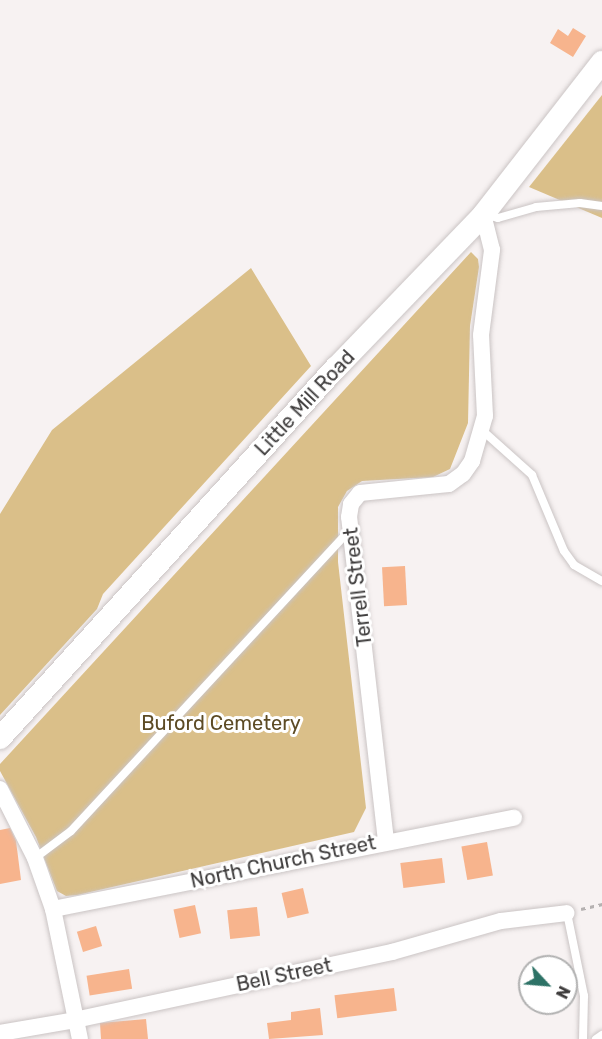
<!DOCTYPE html>
<html>
<head>
<meta charset="utf-8">
<style>
  body { margin:0 }
  #map { position:relative; width:602px; height:1039px; overflow:hidden; background:#f7f2f2; font-family:Rubik,sans-serif }
  div>[style] { position:absolute }
  [style*='--x'] { left:calc(var(--x)*1px); top:calc(var(--y)*1px); width:calc(var(--w)*1px); rotate:calc(var(--a)*1deg) }
  .green>* { inset:0; background:#dabf89 }
  .building>* { inset:0; background:#f7b48d; transform-origin:0 0 }
  .path>* { height:3px; margin-top:-1.5px; transform-origin:0; background:repeating-linear-gradient(90deg,#b5b1b1 0 4.5px,transparent 0 9px) }
  .roads { filter:drop-shadow(0 0 2px #cac4c4) drop-shadow(0 0 2px #cac4c4) }
  .lane>* { height:8px; margin:-4px; padding:0 4px; transform-origin:4px; border-radius:4px; background:#fff }
  .street>* { height:16px; margin:-8px; padding:0 8px; transform-origin:8px; border-radius:8px; background:#fff }
  .secondary>* { height:22px; margin:-11px; padding:0 11px; transform-origin:11px; border-radius:11px; background:#fff }
  span { translate:-50% -50%; white-space:nowrap; text-align:center; line-height:1.15; -webkit-text-stroke:6px #fff; paint-order:stroke }
  .street-label { font-size:20px; color:#3d3b3b }
  .park-label { font-size:20px; color:#5d4b25 }
  .north { position:absolute; left:518px; top:955px; width:60px; height:60px; box-sizing:border-box; background:#fff; border:2px solid #b1b1b1; border-radius:50%; rotate:116deg; font-size:16px; font-weight:700; line-height:24px; text-align:center; color:#3d3b3b }
  .north::after { content:''; display:block; margin:auto; width:21px; height:27px; background:#2d7266; clip-path:polygon(50% 0,100% 100%,50% 72%,0 100%) }
</style>
</head>
<body>
<div id="map">
  <div class="green">
    <div style="clip-path:polygon(602px 95px,602px 218px,529px 187px)"></div>
    <div style="clip-path:polygon(471px 252px,478px 259px,479px 267px,470px 326px,468px 423px,450px 469px,433px 477px,362px 481px,347px 491px,338px 507px,338px 562px,366px 808px,354px 832px,77px 895px,66px 896px,57px 891px,36px 837px,0 771px,0 764px)"></div>
    <div style="clip-path:polygon(251px 268px,311px 366px,103px 594px,97px 609px,0 715px,0 514px,52px 430px)"></div>
  </div>
  <div class="building">
    <div style="clip-path:polygon(573px 28px,586px 36px,573px 57px,550px 43px,558px 29px,568px 36px)"></div>
    <div style="left:405px;top:566px;width:39px;height:23px;rotate:87deg"></div>
    <div style="clip-path:polygon(10px 828px,16px 841px,21px 880px,0 884px,0 830px)"></div>
    <div style="left:487px;top:842px;width:34px;height:26px;rotate:80deg"></div>
    <div style="left:442px;top:858px;width:25px;height:42px;rotate:83deg"></div>
    <div style="left:303px;top:888px;width:26px;height:22px;rotate:77deg"></div>
    <div style="left:195px;top:905px;width:29px;height:22px;rotate:78deg"></div>
    <div style="left:257px;top:907px;width:29px;height:30px;rotate:84deg"></div>
    <div style="left:96px;top:926px;width:21px;height:20px;rotate:73deg"></div>
    <div style="left:129px;top:969px;width:20px;height:43px;rotate:81deg"></div>
    <div style="left:394px;top:988px;width:23px;height:60px;rotate:83deg"></div>
    <div style="clip-path:polygon(320px 1008px,323px 1035px,269px 1039px,267px 1023px,291px 1020px,291px 1012px)"></div>
    <div style="clip-path:polygon(146px 1019px,148px 1039px,101px 1039px,100px 1023px)"></div>
  </div>
  <div class="path">
    <div style="--x:581;--y:909;--w:22;--a:-13"></div>
  </div>
  <div class="roads">
    <div class="lane">
      <div style="--x:487;--y:215;--w:11;--a:15"></div>
      <div style="--x:498;--y:218;--w:40;--a:-16"></div>
      <div style="--x:536;--y:207;--w:44;--a:-5.2"></div>
      <div style="--x:580;--y:203;--w:22;--a:8"></div>
      <div style="--x:483;--y:431;--w:66;--a:41.9"></div>
      <div style="--x:532;--y:475;--w:82;--a:67.2"></div>
      <div style="--x:564;--y:551;--w:17;--a:54"></div>
      <div style="--x:574;--y:565;--w:32;--a:30"></div>
      <div style="--x:35;--y:858;--w:45;--a:-36.9"></div>
      <div style="--x:71;--y:831;--w:410;--a:-47.2"></div>
      <div style="--x:567;--y:913;--w:85;--a:78.4"></div>
      <div style="--x:584;--y:996;--w:43;--a:91.3"></div>
      <div style="--x:596;--y:1039;--w:7;--a:-34"></div>
    </div>
    <div class="street">
      <div style="--x:0;--y:789;--w:77;--a:63.1"></div>
      <div style="--x:35;--y:858;--w:54;--a:70.6"></div>
      <div style="--x:53;--y:909;--w:133;--a:78.3"></div>
      <div style="--x:386;--y:841;--w:326;--a:-96.5"></div>
      <div style="--x:349;--y:517;--w:13;--a:-81"></div>
      <div style="--x:351;--y:504;--w:14;--a:-51"></div>
      <div style="--x:360;--y:493;--w:89;--a:-5.8"></div>
      <div style="--x:449;--y:484;--w:17;--a:-36"></div>
      <div style="--x:463;--y:474;--w:16;--a:-55"></div>
      <div style="--x:472;--y:461;--w:47;--a:-73.9"></div>
      <div style="--x:485;--y:416;--w:81;--a:-92.8"></div>
      <div style="--x:481;--y:335;--w:86;--a:-82.6"></div>
      <div style="--x:492;--y:250;--w:36;--a:-104"></div>
      <div style="--x:53;--y:909;--w:470;--a:-11.2"></div>
      <div style="--x:0;--y:1033;--w:76;--a:-9.8"></div>
      <div style="--x:75;--y:1020;--w:324;--a:-12.1"></div>
      <div style="--x:392;--y:952;--w:113;--a:-15.9"></div>
      <div style="--x:501;--y:921;--w:66;--a:-6.9"></div>
    </div>
    <div class="secondary">
      <div style="--x:0;--y:738;--w:500;--a:-47.8"></div>
      <div style="--x:336;--y:368;--w:212;--a:-46.1"></div>
      <div style="--x:483;--y:215;--w:194;--a:-52.1"></div>
    </div>
  </div>
  <div class="street-label">
    <span style="left:305px;top:403px;rotate:-47deg">Little Mill Road</span>
    <span style="left:358px;top:587px;rotate:-97deg">Terrell Street</span>
    <span style="left:283px;top:862px;rotate:-12deg">North Church Street</span>
    <span style="left:284px;top:975px;rotate:-12deg">Bell Street</span>
  </div>
  <div class="park-label">
    <span style="left:221px;top:723px">Buford Cemetery</span>
  </div>
  <div class="north">N</div>
</div>
</body>
</html>
